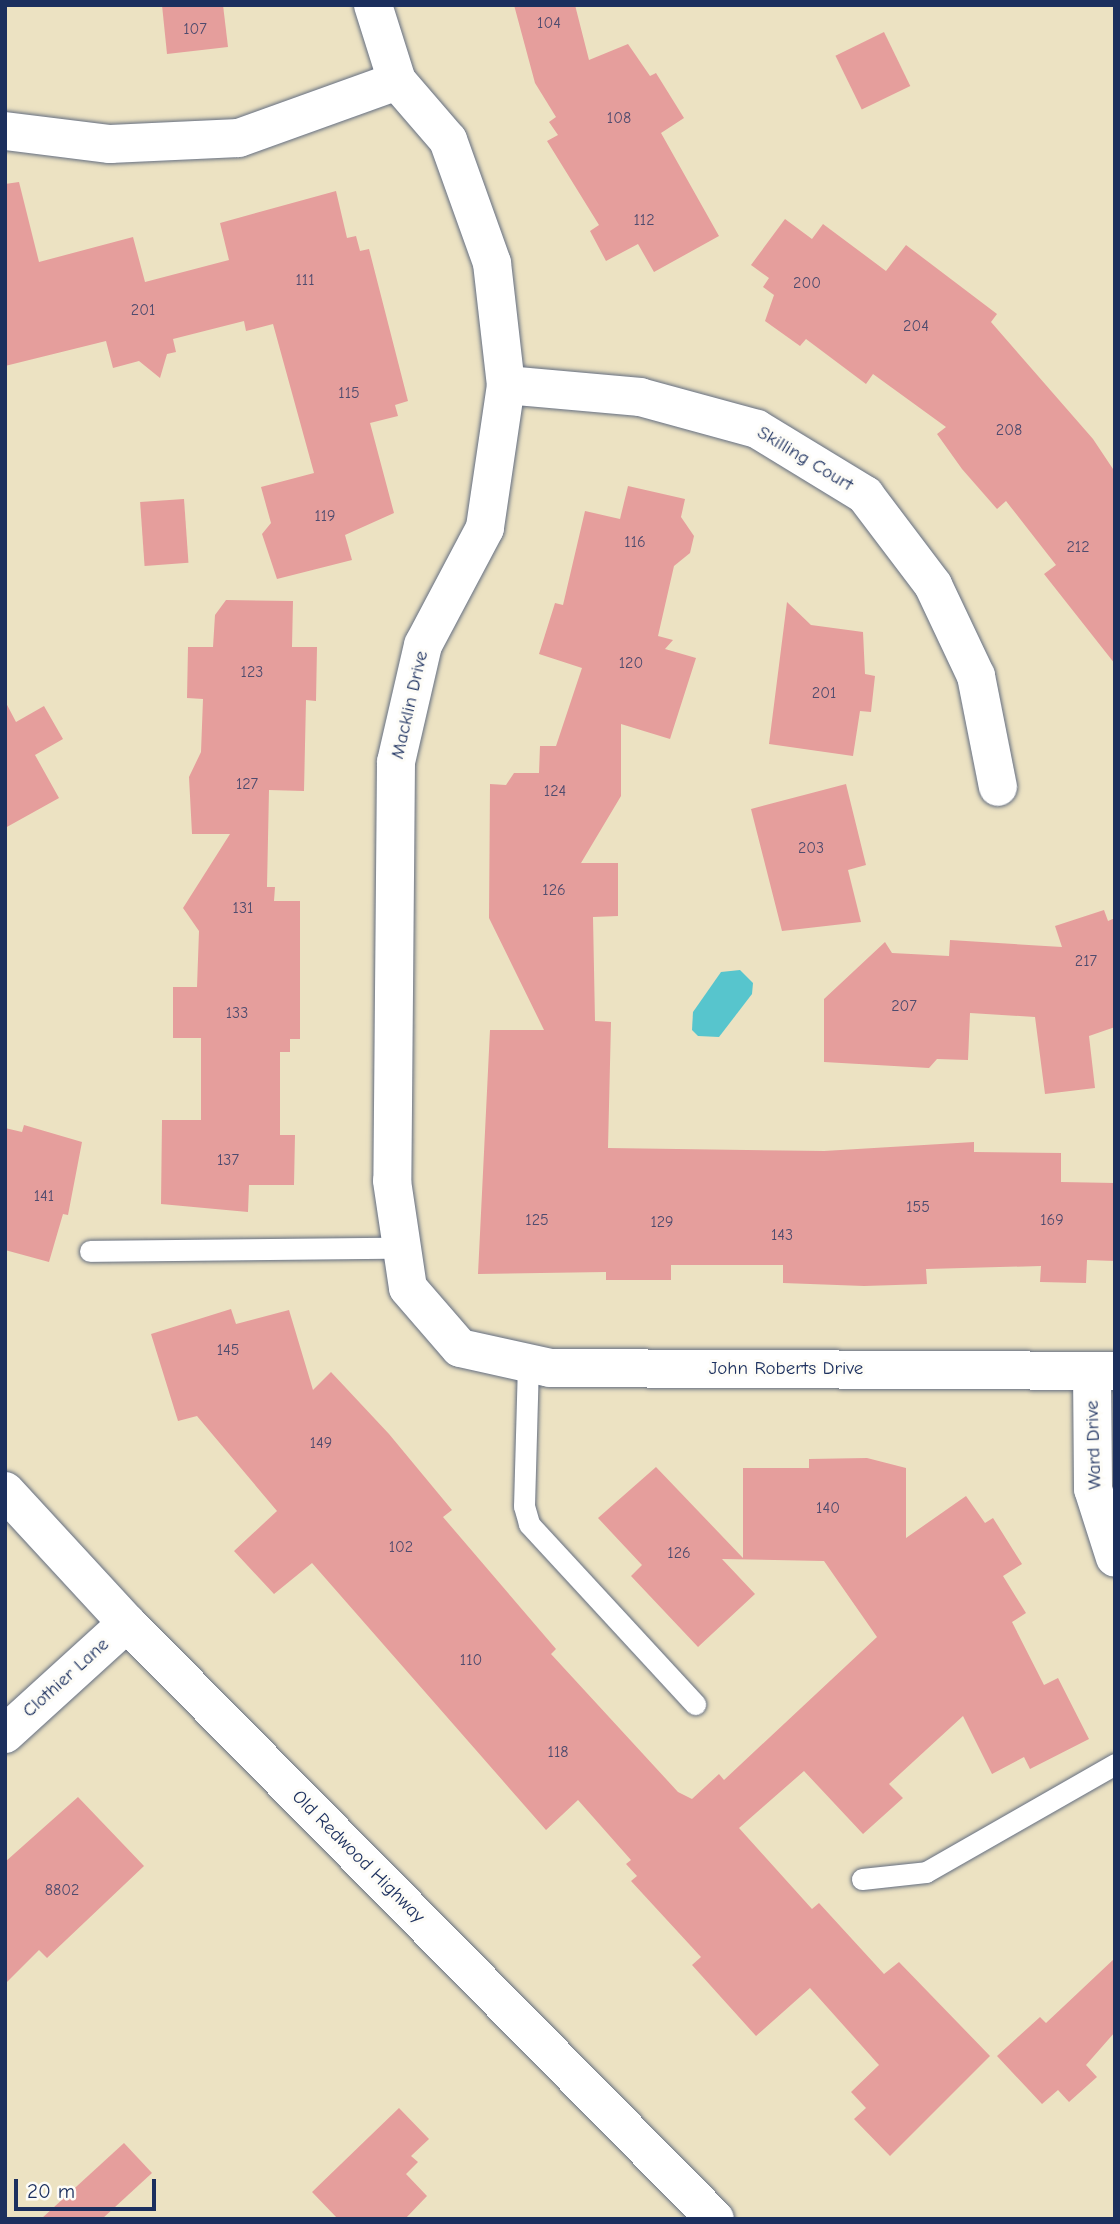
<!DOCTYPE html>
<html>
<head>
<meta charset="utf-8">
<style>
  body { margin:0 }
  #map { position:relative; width:1120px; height:2224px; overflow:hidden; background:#ece2c2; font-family:"Comic Neue",sans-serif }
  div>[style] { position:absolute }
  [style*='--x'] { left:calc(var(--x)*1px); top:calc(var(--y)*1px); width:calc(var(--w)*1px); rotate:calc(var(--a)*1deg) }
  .water>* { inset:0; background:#57c5cd }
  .building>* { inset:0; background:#e59e9c; transform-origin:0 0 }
  .roads { filter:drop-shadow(0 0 2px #646e81) drop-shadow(0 0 2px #646e81) }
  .lane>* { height:21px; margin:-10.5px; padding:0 10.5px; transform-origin:10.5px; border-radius:10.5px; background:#fff }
  .street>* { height:38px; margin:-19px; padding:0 19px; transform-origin:19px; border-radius:19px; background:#fff }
  .secondary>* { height:38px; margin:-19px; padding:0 19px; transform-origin:19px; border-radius:19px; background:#fff }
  span { translate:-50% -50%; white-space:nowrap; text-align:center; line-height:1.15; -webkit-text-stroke:6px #fdfcf7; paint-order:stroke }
  .number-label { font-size:16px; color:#4e4b6e }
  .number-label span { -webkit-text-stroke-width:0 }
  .street-label { font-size:19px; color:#1b2f5e }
  .frame { position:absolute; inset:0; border:7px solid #1b2f5e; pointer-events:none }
  .scale { position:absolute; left:14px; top:2179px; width:142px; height:32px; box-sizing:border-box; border:4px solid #1b2f5e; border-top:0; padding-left:9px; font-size:21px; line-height:24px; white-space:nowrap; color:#1b2f5e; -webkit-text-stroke:5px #fdfcf7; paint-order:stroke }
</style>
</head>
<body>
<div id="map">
  <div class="water">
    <div style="clip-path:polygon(740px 970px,753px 983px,752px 994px,719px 1037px,698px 1036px,692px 1030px,693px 1012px,721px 972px)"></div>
  </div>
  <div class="building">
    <div style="clip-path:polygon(162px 5px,223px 5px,228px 47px,167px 54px)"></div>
    <div style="clip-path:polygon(514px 5px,575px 5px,589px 60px,628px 44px,650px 76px,656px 73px,684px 118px,661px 133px,719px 236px,654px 272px,638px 244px,606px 261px,590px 231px,599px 225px,547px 141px,558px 135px,549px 122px,556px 117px,535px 83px)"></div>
    <div style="left:884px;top:32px;width:60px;height:54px;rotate:64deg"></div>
    <div style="clip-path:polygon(19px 182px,39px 262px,133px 237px,145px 282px,229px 260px,220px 223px,336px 191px,347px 238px,356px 236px,360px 251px,369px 249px,408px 401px,395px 405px,398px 416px,370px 423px,394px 513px,345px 535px,352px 560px,277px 579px,262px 534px,271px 523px,261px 487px,314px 473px,273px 324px,246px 331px,244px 321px,173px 339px,176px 352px,167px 354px,160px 378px,139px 361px,113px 368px,106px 341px,5px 366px,5px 184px)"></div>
    <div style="clip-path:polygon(785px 219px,812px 239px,823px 224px,886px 271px,906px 245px,997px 314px,991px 322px,1093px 439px,1115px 472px,1115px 664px,1044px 574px,1056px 565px,1006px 501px,997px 509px,962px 469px,937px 434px,946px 427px,873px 374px,866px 384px,806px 339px,800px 346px,765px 321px,774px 295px,763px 287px,769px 278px,751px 265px)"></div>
    <div style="clip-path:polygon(628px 486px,685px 499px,681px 517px,694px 536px,690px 553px,674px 566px,658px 636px,673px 640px,665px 649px,696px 658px,670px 739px,621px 724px,621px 796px,581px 863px,618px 863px,618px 916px,593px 917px,595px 1021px,611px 1022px,608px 1148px,824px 1151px,974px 1142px,974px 1152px,1061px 1153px,1061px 1182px,1115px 1183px,1115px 1261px,1087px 1260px,1086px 1283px,1040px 1282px,1041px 1266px,926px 1269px,927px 1284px,864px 1286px,783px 1283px,783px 1265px,671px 1265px,671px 1280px,606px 1280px,606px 1272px,478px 1274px,490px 1030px,544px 1030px,489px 918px,490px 784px,506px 785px,514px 773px,539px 773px,540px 746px,556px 746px,582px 668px,539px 654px,555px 603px,563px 605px,585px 511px,620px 519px)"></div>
    <div style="left:184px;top:499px;width:64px;height:44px;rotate:86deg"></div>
    <div style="clip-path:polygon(226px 600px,293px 601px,292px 647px,317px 647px,316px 701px,306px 700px,304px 791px,269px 790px,267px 887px,275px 887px,274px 901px,300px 901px,300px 1039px,290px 1039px,290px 1052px,280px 1052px,280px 1135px,295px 1135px,294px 1185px,249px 1185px,248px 1212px,161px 1204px,162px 1120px,201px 1120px,201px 1038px,173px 1038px,173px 987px,197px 987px,199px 931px,183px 908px,230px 834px,192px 834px,189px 777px,201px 752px,203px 699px,187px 698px,188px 647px,213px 647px,215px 615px)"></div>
    <div style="clip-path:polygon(787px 602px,811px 625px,863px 632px,865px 674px,875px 676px,871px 712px,860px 711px,853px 756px,769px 744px)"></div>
    <div style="clip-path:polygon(5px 701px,16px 722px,44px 706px,63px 739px,35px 755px,59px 798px,5px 828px)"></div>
    <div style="clip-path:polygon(846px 784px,866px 865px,848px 870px,861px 922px,782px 931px,751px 809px)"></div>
    <div style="clip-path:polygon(1104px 910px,1108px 921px,1115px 918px,1115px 1027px,1089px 1036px,1095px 1088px,1045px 1094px,1035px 1017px,970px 1013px,968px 1060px,937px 1059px,929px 1068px,824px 1062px,824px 999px,885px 942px,892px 953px,949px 956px,950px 940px,1062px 947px,1055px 926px)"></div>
    <div style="clip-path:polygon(24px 1125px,82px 1142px,68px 1215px,63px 1214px,49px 1262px,5px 1250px,5px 1128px,22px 1132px)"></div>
    <div style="clip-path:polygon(231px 1309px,236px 1324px,289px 1310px,313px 1390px,331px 1372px,389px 1434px,452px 1510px,443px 1517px,556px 1649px,551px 1654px,678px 1792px,692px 1799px,719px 1774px,724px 1780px,877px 1637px,824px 1561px,722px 1559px,755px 1594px,698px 1647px,631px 1576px,642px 1565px,598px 1518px,656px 1467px,743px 1558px,743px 1468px,809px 1468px,809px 1459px,867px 1458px,906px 1468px,906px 1538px,966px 1496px,985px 1523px,993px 1518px,1022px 1564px,1003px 1576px,1026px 1613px,1012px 1622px,1044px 1685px,1058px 1678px,1089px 1739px,1030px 1769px,1024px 1757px,992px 1774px,963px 1716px,889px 1784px,903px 1798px,863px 1834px,804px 1771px,739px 1828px,812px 1909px,819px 1903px,884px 1974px,899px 1962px,990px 2056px,890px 2156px,854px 2119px,866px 2108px,851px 2092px,879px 2065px,810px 1988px,756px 2036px,692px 1965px,701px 1957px,631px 1881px,637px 1876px,626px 1864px,631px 1860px,578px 1800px,546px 1830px,312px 1563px,274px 1594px,234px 1551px,277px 1511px,197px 1416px,178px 1421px,151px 1334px)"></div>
    <div style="clip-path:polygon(78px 1797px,144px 1866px,47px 1958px,39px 1950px,5px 1984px,5px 1862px)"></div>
    <div style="clip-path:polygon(1115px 1958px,1115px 2032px,1086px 2065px,1097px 2077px,1069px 2102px,1058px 2090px,1042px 2104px,997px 2056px,1040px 2017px,1046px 2023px)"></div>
    <div style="clip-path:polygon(399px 2108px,429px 2139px,411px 2156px,418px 2162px,406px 2174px,427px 2196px,405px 2219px,338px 2219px,312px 2192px)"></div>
    <div style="clip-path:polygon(124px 2143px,152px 2173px,102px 2219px,41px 2219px)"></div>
  </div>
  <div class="roads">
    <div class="lane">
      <div style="--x:90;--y:1251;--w:312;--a:-0.6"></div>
      <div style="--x:528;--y:1363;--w:143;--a:91.6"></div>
      <div style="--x:524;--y:1506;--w:19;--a:74"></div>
      <div style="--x:529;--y:1524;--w:245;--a:47.3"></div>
      <div style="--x:862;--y:1879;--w:64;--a:-6.2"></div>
      <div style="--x:926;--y:1872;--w:218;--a:-29.7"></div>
    </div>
    <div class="street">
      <div style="--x:373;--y:5;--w:80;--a:72.5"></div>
      <div style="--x:397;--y:81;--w:78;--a:49.2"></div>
      <div style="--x:448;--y:140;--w:131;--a:70.3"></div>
      <div style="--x:492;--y:263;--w:123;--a:83.5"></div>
      <div style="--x:506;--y:385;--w:145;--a:98.4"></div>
      <div style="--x:485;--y:528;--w:132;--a:117.9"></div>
      <div style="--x:423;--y:645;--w:120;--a:103"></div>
      <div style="--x:396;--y:762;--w:419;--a:90.5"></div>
      <div style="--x:392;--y:1181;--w:108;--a:81.5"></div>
      <div style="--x:408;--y:1288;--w:79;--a:49.1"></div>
      <div style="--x:460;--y:1348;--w:92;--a:12.5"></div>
      <div style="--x:550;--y:1368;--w:565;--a:0.3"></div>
      <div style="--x:5;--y:131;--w:106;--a:7.1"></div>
      <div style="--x:110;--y:144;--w:129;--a:-2.7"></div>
      <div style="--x:239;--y:138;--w:168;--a:-19.8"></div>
      <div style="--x:506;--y:385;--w:135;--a:5.1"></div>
      <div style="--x:640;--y:397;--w:121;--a:15.3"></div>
      <div style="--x:757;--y:429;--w:127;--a:31.4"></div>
      <div style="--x:865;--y:495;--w:113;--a:52.9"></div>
      <div style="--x:933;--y:585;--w:101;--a:64.7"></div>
      <div style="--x:976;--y:676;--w:113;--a:78.8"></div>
      <div style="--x:1092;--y:1371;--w:118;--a:89.5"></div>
      <div style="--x:1093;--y:1489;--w:72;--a:72.3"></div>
      <div style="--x:5;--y:1734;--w:165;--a:-42.3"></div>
    </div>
    <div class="secondary">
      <div style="--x:5;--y:1491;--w:180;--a:47.3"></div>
      <div style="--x:127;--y:1623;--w:837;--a:45.39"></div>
    </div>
  </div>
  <div class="number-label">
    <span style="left:549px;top:23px">104</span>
    <span style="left:195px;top:29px">107</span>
    <span style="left:619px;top:118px">108</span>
    <span style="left:644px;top:220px">112</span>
    <span style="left:305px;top:280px">111</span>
    <span style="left:807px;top:283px">200</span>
    <span style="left:143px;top:310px">201</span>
    <span style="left:916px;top:326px">204</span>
    <span style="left:349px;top:393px">115</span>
    <span style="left:1009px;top:430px">208</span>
    <span style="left:325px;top:516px">119</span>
    <span style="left:635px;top:542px">116</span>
    <span style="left:1078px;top:547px">212</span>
    <span style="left:631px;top:663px">120</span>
    <span style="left:252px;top:672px">123</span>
    <span style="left:824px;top:693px">201</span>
    <span style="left:247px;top:784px">127</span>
    <span style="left:555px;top:791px">124</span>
    <span style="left:811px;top:848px">203</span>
    <span style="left:554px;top:890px">126</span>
    <span style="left:243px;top:908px">131</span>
    <span style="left:1086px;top:961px">217</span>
    <span style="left:904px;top:1006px">207</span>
    <span style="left:237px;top:1013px">133</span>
    <span style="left:228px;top:1160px">137</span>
    <span style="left:44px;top:1196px">141</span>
    <span style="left:918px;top:1207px">155</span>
    <span style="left:537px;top:1220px">125</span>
    <span style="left:1052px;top:1220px">169</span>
    <span style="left:662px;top:1222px">129</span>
    <span style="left:782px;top:1235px">143</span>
    <span style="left:228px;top:1350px">145</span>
    <span style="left:321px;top:1443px">149</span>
    <span style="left:828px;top:1508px">140</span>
    <span style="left:401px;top:1547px">102</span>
    <span style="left:679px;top:1553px">126</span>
    <span style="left:471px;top:1660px">110</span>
    <span style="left:558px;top:1752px">118</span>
    <span style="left:62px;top:1890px">8802</span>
  </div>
  <div class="street-label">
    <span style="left:805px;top:459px;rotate:31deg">Skilling Court</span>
    <span style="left:410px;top:705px;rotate:-77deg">Macklin Drive</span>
    <span style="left:786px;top:1369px">John Roberts Drive</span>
    <span style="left:1094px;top:1445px;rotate:-92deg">Ward Drive</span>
    <span style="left:66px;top:1678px;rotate:-42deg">Clothier Lane</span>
    <span style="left:358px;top:1857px;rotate:45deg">Old Redwood Highway</span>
  </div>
  <div class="frame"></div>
  <div class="scale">20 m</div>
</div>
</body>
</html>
